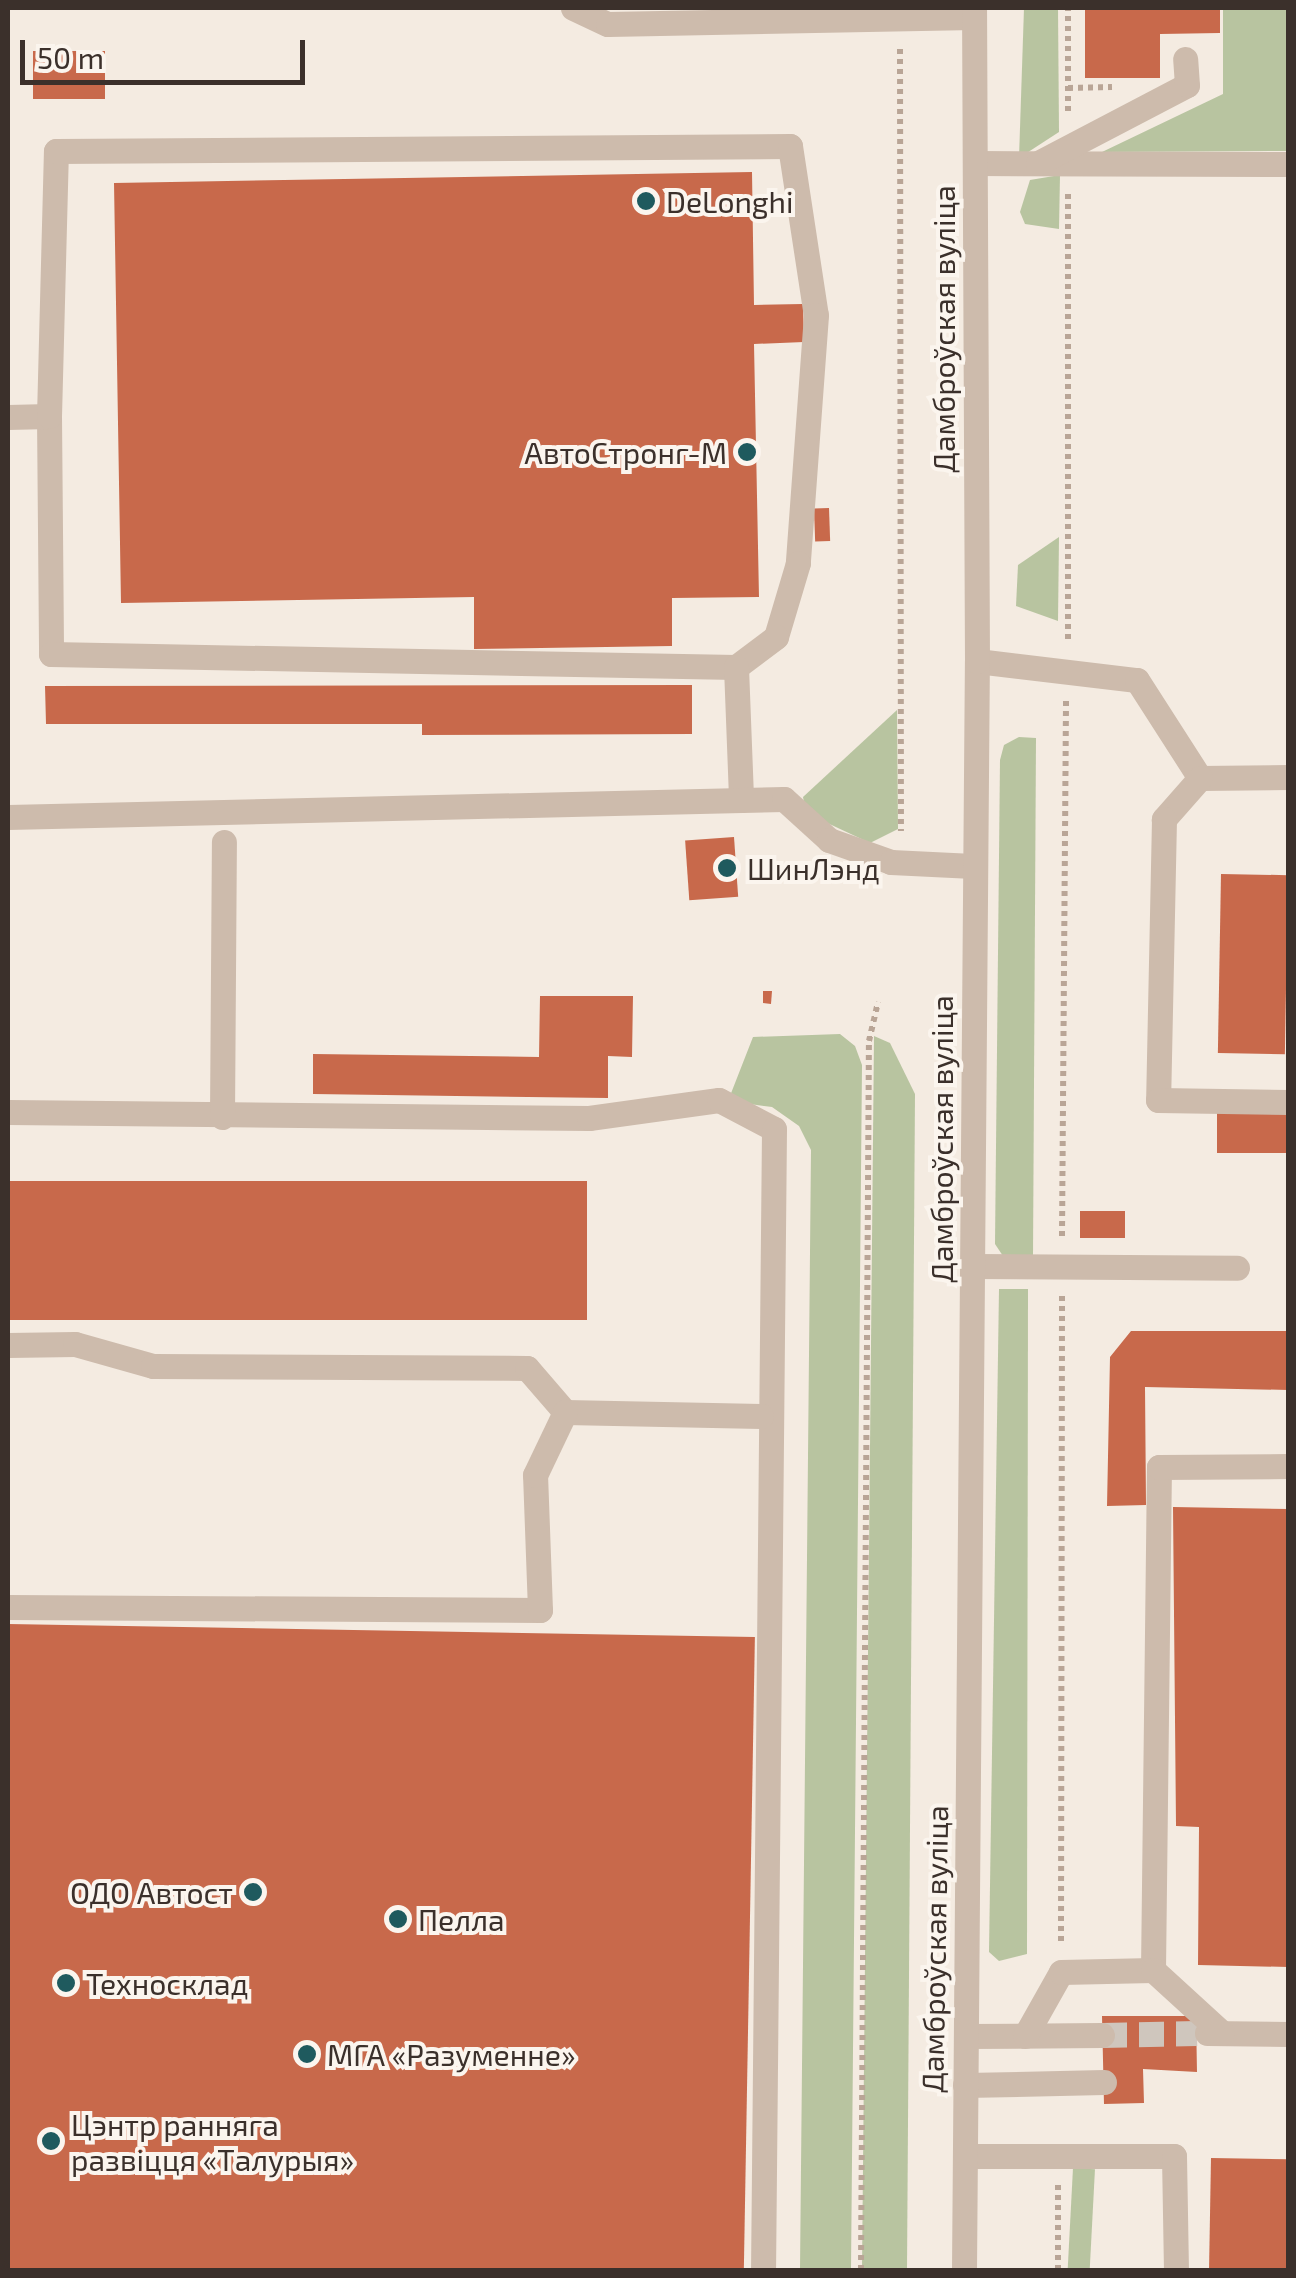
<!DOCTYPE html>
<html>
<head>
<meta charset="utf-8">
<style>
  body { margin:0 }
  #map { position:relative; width:1296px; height:2278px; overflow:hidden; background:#f4ebe1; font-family:"Exo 2",sans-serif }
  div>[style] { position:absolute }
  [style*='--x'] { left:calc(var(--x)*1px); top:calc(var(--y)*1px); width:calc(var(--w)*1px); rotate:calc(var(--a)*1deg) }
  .green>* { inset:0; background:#b8c4a0; transform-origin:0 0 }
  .building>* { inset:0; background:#c8694b; transform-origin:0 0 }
  .minor-tunnel>* { height:25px; margin-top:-12.5px; transform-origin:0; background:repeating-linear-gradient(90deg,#cfc6bd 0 25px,transparent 0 37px) }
  .path>* { height:6px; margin-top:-3px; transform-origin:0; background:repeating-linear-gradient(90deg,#b9a596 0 5px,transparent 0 10px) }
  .minor>* { height:25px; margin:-12.5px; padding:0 12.5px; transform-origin:12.5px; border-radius:12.5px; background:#cdbbac }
  .dots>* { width:28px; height:28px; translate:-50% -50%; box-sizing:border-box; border:5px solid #fbf5ee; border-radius:50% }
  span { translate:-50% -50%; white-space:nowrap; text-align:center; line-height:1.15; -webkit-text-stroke:8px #fbf5ee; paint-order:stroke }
  .poi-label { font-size:30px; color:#3b302b }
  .left { translate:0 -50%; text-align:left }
  .right { translate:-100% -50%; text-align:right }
  .street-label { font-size:30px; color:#3b302b }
  .frame { position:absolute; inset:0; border:10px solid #3b302b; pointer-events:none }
  .scale { position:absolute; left:20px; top:40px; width:285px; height:45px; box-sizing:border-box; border:5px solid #3b302b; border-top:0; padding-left:12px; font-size:30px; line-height:35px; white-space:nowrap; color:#3b302b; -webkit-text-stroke:8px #fbf5ee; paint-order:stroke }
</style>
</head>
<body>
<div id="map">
  <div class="green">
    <div style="clip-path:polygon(1024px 8px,1058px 8px,1059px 132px,1019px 158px)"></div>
    <div style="clip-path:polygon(1223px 8px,1288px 8px,1288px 151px,1102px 152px,1223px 94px)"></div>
    <div style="clip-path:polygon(1060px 175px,1059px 229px,1025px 224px,1020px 212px,1030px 180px)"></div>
    <div style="clip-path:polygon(1059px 537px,1058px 621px,1016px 606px,1018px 565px)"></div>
    <div style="clip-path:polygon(897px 710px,898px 829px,870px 843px,806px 813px,803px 797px)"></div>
    <div style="clip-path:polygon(1019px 737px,1036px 738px,1033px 1256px,1003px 1256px,995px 1244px,1000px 760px,1004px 745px)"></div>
    <div style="clip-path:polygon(840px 1034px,855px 1046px,862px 1065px,851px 2270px,800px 2270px,811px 1150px,799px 1126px,772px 1107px,728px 1101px,753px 1037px)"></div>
    <div style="clip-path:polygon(874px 1036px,890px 1043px,915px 1094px,907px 2270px,862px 2270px)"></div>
    <div style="clip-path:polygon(999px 1289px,1028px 1289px,1027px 1954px,999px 1961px,989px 1952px)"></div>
    <div style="left:1073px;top:2168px;width:22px;height:102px;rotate:3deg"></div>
  </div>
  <div class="building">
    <div style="clip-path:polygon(1085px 8px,1220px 8px,1220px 33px,1160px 34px,1160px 78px,1085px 78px)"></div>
    <div style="left:105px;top:51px;width:48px;height:72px;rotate:90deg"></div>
    <div style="clip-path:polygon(752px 172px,754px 305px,803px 304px,804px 342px,754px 344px,759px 597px,672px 598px,672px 646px,474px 649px,474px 597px,121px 603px,114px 183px)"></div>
    <div style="left:829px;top:508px;width:33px;height:15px;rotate:88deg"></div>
    <div style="clip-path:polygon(692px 685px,692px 734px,422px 735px,422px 724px,46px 724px,45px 686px)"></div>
    <div style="left:734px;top:837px;width:60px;height:49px;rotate:86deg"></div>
    <div style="left:1221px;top:874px;width:67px;height:179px;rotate:1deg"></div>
    <div style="clip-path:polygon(763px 991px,772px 991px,771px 1004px,763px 1003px)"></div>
    <div style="clip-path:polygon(540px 996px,633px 996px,632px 1057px,608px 1056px,608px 1098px,313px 1094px,313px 1054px,539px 1057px)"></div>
    <div style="left:1288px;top:1113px;width:40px;height:71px;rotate:90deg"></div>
    <div style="left:8px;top:1181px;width:579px;height:139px"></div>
    <div style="left:1125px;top:1211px;width:27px;height:45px;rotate:90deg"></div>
    <div style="clip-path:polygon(1131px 1331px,1288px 1331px,1288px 1390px,1145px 1387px,1146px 1505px,1107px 1506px,1110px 1357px)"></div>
    <div style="clip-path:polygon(1173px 1507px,1288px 1509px,1288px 1967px,1198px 1965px,1199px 1827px,1176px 1826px)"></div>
    <div style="left:8px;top:1624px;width:747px;height:646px;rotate:1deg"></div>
    <div style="clip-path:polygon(1102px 2016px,1196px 2016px,1197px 2072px,1143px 2069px,1144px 2103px,1104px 2104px)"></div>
    <div style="left:1211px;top:2158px;width:77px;height:112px;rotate:1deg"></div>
  </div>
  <div class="minor-tunnel">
    <div style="--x:1102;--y:2035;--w:95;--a:-1.2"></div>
  </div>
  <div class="path">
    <div style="--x:900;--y:49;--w:782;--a:89.93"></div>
    <div style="--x:1068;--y:88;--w:44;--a:-1.3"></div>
    <div style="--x:1068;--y:111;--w:103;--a:-90"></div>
    <div style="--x:1068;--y:194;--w:447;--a:90"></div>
    <div style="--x:1062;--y:1236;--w:537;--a:-89.57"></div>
    <div style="--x:1061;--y:1941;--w:647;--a:-89.91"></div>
    <div style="--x:861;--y:2270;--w:1229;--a:-89.63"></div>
    <div style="--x:869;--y:1041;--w:40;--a:-77"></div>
    <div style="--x:1058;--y:2270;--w:87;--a:-90"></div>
  </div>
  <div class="minor">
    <div style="--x:573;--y:8;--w:38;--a:25"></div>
    <div style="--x:608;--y:24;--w:366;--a:-1.1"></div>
    <div style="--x:975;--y:163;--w:313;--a:0.2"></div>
    <div style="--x:1038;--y:163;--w:168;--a:-27.6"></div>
    <div style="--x:1187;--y:85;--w:26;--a:-94"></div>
    <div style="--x:49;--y:416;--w:238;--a:89.5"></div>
    <div style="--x:51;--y:654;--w:685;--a:1.09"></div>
    <div style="--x:8;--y:417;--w:41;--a:-1.4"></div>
    <div style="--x:49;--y:416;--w:265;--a:-88.5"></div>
    <div style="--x:56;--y:151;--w:734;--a:-0.39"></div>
    <div style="--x:790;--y:146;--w:171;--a:81.3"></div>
    <div style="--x:816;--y:315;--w:249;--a:94.2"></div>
    <div style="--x:798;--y:563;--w:77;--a:106.6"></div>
    <div style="--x:776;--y:637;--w:50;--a:143.1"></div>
    <div style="--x:736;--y:667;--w:133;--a:87.8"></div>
    <div style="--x:977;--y:661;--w:161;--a:6.8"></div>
    <div style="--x:1137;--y:680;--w:117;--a:57.3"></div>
    <div style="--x:1288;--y:777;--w:88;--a:179.3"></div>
    <div style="--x:1200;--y:778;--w:55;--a:131.3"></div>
    <div style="--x:1164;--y:819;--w:281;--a:91.2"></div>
    <div style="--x:1158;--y:1100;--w:130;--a:0.9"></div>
    <div style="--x:8;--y:817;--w:776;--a:-1.33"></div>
    <div style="--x:784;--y:799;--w:61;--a:42.3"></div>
    <div style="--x:829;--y:840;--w:66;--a:19.5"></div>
    <div style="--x:891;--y:862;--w:82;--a:2.8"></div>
    <div style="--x:8;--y:1112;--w:581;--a:0.59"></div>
    <div style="--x:589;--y:1118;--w:131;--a:-7.9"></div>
    <div style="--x:719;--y:1100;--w:62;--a:27.8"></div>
    <div style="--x:774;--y:1129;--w:1141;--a:90.55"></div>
    <div style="--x:222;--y:1117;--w:275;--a:-89.6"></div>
    <div style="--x:973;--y:1266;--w:264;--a:0.4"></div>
    <div style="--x:8;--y:1345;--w:67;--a:-0.9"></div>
    <div style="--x:75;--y:1344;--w:81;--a:15.8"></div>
    <div style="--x:153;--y:1366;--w:374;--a:0.3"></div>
    <div style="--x:527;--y:1368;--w:58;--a:49.2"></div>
    <div style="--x:565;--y:1412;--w:196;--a:1.2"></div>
    <div style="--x:8;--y:1607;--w:532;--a:0.32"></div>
    <div style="--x:540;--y:1610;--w:135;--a:-92.1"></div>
    <div style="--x:535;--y:1475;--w:70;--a:-64.5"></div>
    <div style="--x:1153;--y:1970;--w:503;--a:-89.32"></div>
    <div style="--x:1159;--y:1467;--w:129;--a:-0.4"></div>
    <div style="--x:1207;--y:2033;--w:81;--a:0.7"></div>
    <div style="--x:966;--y:2036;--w:136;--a:-0.4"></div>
    <div style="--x:1025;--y:2036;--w:73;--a:-60.6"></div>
    <div style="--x:1061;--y:1972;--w:92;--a:-1.2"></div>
    <div style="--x:1153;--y:1970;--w:93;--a:42.4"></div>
    <div style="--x:965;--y:2085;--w:139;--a:-1.2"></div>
    <div style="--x:966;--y:2156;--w:208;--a:0"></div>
    <div style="--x:1174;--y:2156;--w:114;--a:89"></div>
    <div style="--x:964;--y:2270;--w:1609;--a:-89.54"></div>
    <div style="--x:977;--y:661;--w:653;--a:-90.26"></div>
  </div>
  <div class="dots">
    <div style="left:646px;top:201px;background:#1f5a5e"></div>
    <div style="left:747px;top:452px;background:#1f5a5e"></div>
    <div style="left:727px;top:868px;background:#1f5a5e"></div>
    <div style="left:253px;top:1892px;background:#1f5a5e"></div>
    <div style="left:398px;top:1919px;background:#1f5a5e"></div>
    <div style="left:66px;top:1983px;background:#1f5a5e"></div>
    <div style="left:307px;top:2054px;background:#1f5a5e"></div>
    <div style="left:51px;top:2141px;background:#1f5a5e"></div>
  </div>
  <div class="poi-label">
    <span class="left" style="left:666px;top:201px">DeLonghi</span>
    <span class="right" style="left:727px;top:452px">АвтоСтронг-М</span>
    <span class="left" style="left:747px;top:868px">ШинЛэнд</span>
    <span class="right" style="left:233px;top:1892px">ОДО Автост</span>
    <span class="left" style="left:418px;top:1919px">Пелла</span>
    <span class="left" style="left:86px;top:1983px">Техносклад</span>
    <span class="left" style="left:327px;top:2054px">МГА «Разуменне»</span>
    <span class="left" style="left:71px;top:2141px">Цэнтр ранняга<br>развіцця «Талурыя»</span>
  </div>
  <div class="street-label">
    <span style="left:943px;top:329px;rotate:-90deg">Дамброўская вуліца</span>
    <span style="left:941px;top:1139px;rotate:-90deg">Дамброўская вуліца</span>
    <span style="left:934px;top:1949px;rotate:-89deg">Дамброўская вуліца</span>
  </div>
  <div class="frame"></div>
  <div class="scale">50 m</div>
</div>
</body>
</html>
